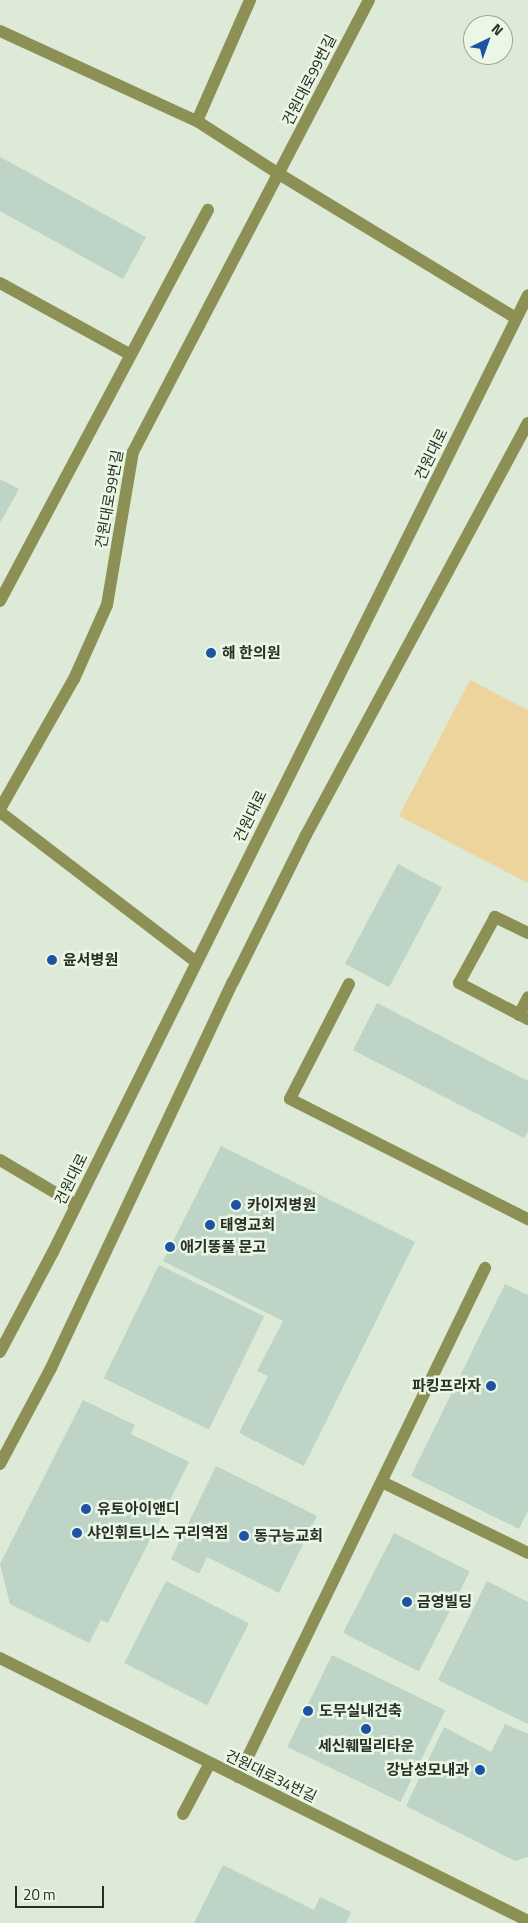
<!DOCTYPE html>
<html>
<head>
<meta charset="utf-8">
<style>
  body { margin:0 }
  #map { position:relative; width:528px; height:1923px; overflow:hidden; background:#ddead7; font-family:"Titillium Web","Noto Sans KR",sans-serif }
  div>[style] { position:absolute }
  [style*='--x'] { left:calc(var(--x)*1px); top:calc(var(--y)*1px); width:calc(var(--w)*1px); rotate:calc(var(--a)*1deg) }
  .green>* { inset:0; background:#edd49c }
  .building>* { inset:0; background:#bed4c7; transform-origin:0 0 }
  .minor>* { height:12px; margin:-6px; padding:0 6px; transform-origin:6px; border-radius:6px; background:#8d9055 }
  .dots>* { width:14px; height:14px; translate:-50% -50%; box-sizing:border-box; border:2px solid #eaf7e4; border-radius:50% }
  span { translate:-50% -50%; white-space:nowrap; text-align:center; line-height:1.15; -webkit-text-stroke:5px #eaf7e4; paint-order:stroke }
  .street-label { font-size:15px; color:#292e27 }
  .poi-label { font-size:15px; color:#292e27; font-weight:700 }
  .left { translate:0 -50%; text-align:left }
  .right { translate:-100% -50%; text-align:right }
  .north { position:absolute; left:463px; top:15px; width:50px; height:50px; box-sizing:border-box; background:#eaf7e4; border:1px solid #9da798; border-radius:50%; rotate:42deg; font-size:14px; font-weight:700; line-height:20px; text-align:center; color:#292e27 }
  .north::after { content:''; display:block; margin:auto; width:18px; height:22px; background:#1d52a4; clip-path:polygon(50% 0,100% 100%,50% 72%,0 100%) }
  .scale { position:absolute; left:15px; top:1886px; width:89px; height:22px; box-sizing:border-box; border:2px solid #292e27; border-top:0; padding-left:6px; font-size:15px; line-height:18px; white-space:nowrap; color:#292e27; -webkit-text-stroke:4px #eaf7e4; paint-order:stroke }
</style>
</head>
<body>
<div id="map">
  <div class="green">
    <div style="clip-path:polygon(470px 680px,528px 710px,528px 883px,399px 816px)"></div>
  </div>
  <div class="building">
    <div style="clip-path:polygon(0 157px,146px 237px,123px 279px,0 211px)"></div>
    <div style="clip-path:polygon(0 479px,19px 489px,0 523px)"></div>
    <div style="left:398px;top:864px;width:50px;height:113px;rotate:28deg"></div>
    <div style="clip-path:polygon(377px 1003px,528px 1081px,528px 1131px,524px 1138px,353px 1050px)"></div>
    <div style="clip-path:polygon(221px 1146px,415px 1242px,304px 1466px,239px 1433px,268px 1376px,257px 1371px,283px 1321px,163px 1261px)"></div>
    <div style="left:159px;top:1265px;width:117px;height:126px;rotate:26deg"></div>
    <div style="clip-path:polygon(505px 1284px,528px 1295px,528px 1511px,519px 1529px,411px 1476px)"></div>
    <div style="clip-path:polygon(83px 1400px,135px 1425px,131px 1434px,189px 1462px,108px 1623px,101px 1620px,89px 1643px,10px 1604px,0 1564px)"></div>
    <div style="clip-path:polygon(216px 1466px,317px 1516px,279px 1593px,207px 1557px,199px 1574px,171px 1559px)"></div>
    <div style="left:394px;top:1533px;width:85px;height:112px;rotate:27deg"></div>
    <div style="left:166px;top:1581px;width:93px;height:92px;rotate:27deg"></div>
    <div style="clip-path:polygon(487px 1581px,528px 1602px,528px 1724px,438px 1680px)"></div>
    <div style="left:332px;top:1655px;width:126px;height:102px;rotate:26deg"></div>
    <div style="clip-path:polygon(505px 1724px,528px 1734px,528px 1857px,515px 1861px,406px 1806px,444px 1727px,491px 1752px)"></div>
    <div style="clip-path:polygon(223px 1865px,314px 1910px,320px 1897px,351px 1912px,346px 1923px,194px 1923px)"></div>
  </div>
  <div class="minor">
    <div style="--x:0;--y:31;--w:217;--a:24.6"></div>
    <div style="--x:197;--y:121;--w:98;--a:32.9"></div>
    <div style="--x:279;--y:174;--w:277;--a:31.3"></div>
    <div style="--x:197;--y:121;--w:132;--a:-66.3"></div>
    <div style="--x:0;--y:283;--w:149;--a:28.8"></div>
    <div style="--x:0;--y:601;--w:443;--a:-62"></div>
    <div style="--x:0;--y:809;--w:150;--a:-60.4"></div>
    <div style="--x:74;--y:679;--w:81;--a:-66"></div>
    <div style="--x:107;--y:605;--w:155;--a:-80.4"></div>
    <div style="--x:133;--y:452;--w:510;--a:-62.43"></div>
    <div style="--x:0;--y:812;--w:247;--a:37.4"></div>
    <div style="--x:528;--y:933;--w:37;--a:-154"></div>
    <div style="--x:495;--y:917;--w:75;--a:118.6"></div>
    <div style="--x:459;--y:983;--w:78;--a:27.6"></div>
    <div style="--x:349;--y:984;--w:129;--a:117.2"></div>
    <div style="--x:290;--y:1099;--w:267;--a:26.8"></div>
    <div style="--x:519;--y:1015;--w:20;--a:-63"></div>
    <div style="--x:0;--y:1160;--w:88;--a:30.6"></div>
    <div style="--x:0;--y:1352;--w:113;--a:-62.1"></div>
    <div style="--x:53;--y:1252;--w:1068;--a:-63.6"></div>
    <div style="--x:0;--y:1464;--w:109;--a:-62"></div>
    <div style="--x:51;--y:1368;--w:427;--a:-64.8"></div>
    <div style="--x:233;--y:982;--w:164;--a:-63.6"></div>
    <div style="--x:306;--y:835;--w:468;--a:-61.7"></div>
    <div style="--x:382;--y:1482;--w:162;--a:25.9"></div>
    <div style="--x:0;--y:1658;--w:590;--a:26.48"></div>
    <div style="--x:238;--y:1777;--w:566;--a:-64.11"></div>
    <div style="--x:183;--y:1814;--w:58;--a:-62.1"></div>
  </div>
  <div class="dots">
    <div style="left:211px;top:653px;background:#1d52a4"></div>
    <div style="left:52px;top:960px;background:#1d52a4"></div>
    <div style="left:236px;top:1205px;background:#1d52a4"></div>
    <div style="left:210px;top:1225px;background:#1d52a4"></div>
    <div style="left:170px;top:1247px;background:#1d52a4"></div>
    <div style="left:491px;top:1386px;background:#1d52a4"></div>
    <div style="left:86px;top:1509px;background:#1d52a4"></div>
    <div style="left:77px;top:1533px;background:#1d52a4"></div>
    <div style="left:244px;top:1536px;background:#1d52a4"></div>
    <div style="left:407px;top:1602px;background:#1d52a4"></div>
    <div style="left:308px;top:1711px;background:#1d52a4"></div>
    <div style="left:366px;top:1729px;background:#1d52a4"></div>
    <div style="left:480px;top:1770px;background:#1d52a4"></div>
  </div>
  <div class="street-label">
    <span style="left:309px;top:80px;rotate:-63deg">건원대로99번길</span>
    <span style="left:431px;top:454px;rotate:-64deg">건원대로</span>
    <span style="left:109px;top:499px;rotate:-80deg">건원대로99번길</span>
    <span style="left:250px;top:816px;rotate:-64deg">건원대로</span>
    <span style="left:71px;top:1179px;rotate:-64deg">건원대로</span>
    <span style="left:271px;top:1776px;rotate:26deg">건원대로34번길</span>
  </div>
  <div class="poi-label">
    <span class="left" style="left:222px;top:653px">해 한의원</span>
    <span class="left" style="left:63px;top:960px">윤서병원</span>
    <span class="left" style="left:247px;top:1205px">카이저병원</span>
    <span class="left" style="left:220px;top:1225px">태영교회</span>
    <span class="left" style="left:180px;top:1247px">애기똥풀 문고</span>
    <span class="right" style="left:481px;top:1386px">파킹프라자</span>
    <span class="left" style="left:97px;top:1509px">유토아이앤디</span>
    <span class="left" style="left:87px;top:1533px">샤인휘트니스 구리역점</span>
    <span class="left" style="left:254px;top:1536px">동구능교회</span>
    <span class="left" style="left:417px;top:1602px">금영빌딩</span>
    <span class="left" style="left:319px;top:1711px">도무실내건축</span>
    <span style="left:366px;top:1746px">세신훼밀리타운</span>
    <span class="right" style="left:469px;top:1770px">강남성모내과</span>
  </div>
  <div class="north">N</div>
  <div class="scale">20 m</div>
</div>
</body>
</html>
